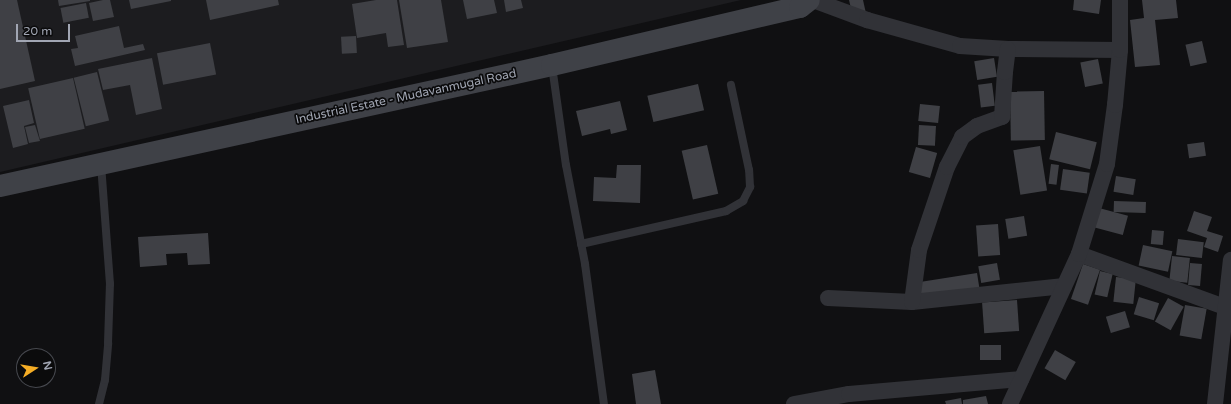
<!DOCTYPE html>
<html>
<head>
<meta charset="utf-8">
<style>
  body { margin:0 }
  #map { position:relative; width:1231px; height:404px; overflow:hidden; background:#101012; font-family:"Varela Round",sans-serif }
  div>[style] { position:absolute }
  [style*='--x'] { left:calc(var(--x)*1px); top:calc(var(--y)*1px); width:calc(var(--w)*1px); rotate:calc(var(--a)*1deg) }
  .built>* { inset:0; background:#1c1c1f }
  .building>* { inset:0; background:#3f4045; transform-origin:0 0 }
  .lane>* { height:8px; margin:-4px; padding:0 4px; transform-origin:4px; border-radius:4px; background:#313237 }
  .street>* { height:16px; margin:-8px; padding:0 8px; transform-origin:8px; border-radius:8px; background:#313237 }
  .secondary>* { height:22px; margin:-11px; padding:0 11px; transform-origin:11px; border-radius:11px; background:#3f4147 }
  span { translate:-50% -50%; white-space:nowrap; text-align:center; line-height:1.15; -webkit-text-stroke:3.5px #0b0b0c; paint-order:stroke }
  .street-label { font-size:12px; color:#a1a6b3 }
  .north { position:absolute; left:16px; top:348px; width:40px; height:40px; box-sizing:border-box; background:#0b0b0c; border:1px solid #47494f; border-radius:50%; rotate:78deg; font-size:11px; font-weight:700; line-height:16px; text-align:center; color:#a1a6b3 }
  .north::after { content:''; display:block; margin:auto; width:14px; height:18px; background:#f5ad25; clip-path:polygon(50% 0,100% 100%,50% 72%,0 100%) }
  .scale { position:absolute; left:16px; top:24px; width:54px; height:18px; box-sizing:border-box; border:2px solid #a1a6b3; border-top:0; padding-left:5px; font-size:12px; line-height:14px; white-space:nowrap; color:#a1a6b3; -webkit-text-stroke:3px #0b0b0c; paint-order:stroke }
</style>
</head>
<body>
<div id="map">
  <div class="built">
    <div style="clip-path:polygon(0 0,741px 0,0 172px)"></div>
  </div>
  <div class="building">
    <div style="clip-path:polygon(0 0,17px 0,35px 81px,0 89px)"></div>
    <div style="clip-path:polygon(58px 0,90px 0,90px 1px,59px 6px)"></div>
    <div style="clip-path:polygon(103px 0,110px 0,114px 17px,93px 21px,89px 3px)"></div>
    <div style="clip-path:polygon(129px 0,171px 0,171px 1px,131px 9px)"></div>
    <div style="clip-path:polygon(206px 0,278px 0,279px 5px,210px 20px)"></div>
    <div style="clip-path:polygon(376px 0,397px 0,404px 45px,388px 47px,386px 33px,357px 38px,352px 4px)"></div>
    <div style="clip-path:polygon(399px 0,441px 0,448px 42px,407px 48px)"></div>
    <div style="clip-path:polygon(463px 0,494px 0,497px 13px,467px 19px)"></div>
    <div style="clip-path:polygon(504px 0,521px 0,523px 8px,506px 12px)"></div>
    <div style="clip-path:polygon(849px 0,863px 0,867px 18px,854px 21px)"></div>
    <div style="clip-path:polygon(1074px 0,1101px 0,1099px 14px,1073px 10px)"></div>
    <div style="clip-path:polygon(1142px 0,1176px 0,1178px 18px,1155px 20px,1160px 65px,1135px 67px,1130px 20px,1144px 18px)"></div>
    <div style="left:86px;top:3px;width:15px;height:26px;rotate:79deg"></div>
    <div style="clip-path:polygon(119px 26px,124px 48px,143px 44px,145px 50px,75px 66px,71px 49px,78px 48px,75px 36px)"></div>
    <div style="left:356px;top:36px;width:17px;height:15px;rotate:87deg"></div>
    <div style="left:1202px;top:41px;width:22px;height:17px;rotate:77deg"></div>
    <div style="left:210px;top:43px;width:32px;height:54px;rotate:79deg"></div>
    <div style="clip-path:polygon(152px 58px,162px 109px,136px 115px,130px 85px,103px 90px,98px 69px)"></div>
    <div style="left:994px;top:58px;width:19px;height:20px;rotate:81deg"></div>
    <div style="left:1098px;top:59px;width:25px;height:18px;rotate:79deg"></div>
    <div style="left:97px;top:72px;width:50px;height:24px;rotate:76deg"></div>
    <div style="left:73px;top:78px;width:52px;height:46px;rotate:77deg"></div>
    <div style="left:992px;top:83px;width:23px;height:14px;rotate:83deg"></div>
    <div style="left:698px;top:84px;width:27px;height:52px;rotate:77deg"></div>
    <div style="left:1044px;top:91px;width:49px;height:34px;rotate:89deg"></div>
    <div style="clip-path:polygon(29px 100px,34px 123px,24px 126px,28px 144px,13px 148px,3px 106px)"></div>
    <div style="clip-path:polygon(620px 101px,627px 130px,611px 134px,610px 129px,582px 136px,576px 111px)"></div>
    <div style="left:920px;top:104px;width:20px;height:17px;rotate:6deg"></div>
    <div style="clip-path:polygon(35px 125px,40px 141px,29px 143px,25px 127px)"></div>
    <div style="left:919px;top:125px;width:17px;height:20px;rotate:3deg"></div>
    <div style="left:1056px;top:132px;width:42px;height:28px;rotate:14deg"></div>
    <div style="left:1204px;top:142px;width:14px;height:17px;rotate:82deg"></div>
    <div style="left:707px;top:145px;width:50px;height:26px;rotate:77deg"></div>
    <div style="left:1040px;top:146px;width:45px;height:27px;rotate:81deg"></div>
    <div style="left:916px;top:147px;width:22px;height:26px;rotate:16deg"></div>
    <div style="left:1051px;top:164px;width:8px;height:20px;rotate:7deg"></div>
    <div style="clip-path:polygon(617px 165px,641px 165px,640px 203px,593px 201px,594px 177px,616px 178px)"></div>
    <div style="left:1063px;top:169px;width:27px;height:21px;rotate:8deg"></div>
    <div style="left:1116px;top:176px;width:20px;height:16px;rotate:9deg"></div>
    <div style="left:1114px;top:201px;width:32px;height:11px;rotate:2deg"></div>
    <div style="left:1099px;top:208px;width:30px;height:20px;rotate:15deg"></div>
    <div style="clip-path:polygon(1194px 211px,1212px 217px,1207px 231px,1223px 236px,1218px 252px,1204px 247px,1207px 238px,1187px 231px)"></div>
    <div style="left:1024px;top:216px;width:20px;height:19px;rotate:81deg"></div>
    <div style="left:998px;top:224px;width:31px;height:22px;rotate:86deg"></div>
    <div style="left:1152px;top:230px;width:12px;height:14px;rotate:5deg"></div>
    <div style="clip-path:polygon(208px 233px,210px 264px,188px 265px,187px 253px,166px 254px,167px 265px,140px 267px,138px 237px)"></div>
    <div style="left:1178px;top:239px;width:26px;height:16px;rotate:7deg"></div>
    <div style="left:1143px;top:245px;width:30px;height:21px;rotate:12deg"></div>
    <div style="left:1172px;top:256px;width:18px;height:25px;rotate:6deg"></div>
    <div style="left:997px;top:263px;width:17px;height:19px;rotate:80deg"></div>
    <div style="left:1190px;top:263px;width:12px;height:22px;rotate:5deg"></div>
    <div style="left:1083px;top:264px;width:18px;height:37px;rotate:19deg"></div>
    <div style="left:1100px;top:271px;width:13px;height:24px;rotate:13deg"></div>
    <div style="left:977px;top:273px;width:19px;height:61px;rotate:81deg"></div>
    <div style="left:1116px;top:277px;width:20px;height:25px;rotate:6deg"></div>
    <div style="left:1139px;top:297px;width:21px;height:18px;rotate:17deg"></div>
    <div style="left:1168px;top:298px;width:18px;height:27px;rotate:29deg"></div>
    <div style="left:1017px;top:300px;width:31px;height:35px;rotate:86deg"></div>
    <div style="left:1185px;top:305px;width:22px;height:31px;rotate:10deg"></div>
    <div style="left:1125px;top:311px;width:17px;height:20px;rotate:73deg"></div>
    <div style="left:1001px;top:345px;width:15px;height:21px;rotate:90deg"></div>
    <div style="left:1055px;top:350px;width:24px;height:21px;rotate:30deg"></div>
    <div style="clip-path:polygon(655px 370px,661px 404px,636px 404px,632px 374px)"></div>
    <div style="clip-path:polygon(986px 396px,988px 404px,963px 404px,963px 400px)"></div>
    <div style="clip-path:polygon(961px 398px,962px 404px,946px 404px,945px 401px)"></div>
  </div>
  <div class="lane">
    <div style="--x:552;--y:66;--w:100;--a:82"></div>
    <div style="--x:566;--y:165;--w:101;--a:79.1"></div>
    <div style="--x:585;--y:264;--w:141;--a:82.3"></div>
    <div style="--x:581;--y:244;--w:149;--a:-12.8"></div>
    <div style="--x:726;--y:211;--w:20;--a:-30"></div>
    <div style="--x:743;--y:201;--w:16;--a:-63"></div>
    <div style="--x:750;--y:187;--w:17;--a:-93"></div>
    <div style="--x:749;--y:170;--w:87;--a:-102"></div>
    <div style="--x:99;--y:404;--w:25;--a:-76"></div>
    <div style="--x:105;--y:380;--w:37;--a:-85"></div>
    <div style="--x:108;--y:343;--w:59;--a:-88.1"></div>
    <div style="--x:110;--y:284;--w:120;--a:-94.3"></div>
  </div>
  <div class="street">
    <div style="--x:813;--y:0;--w:58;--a:20.3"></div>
    <div style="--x:867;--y:20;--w:97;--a:15.6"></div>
    <div style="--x:960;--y:46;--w:48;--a:3.6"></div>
    <div style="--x:1008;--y:49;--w:112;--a:0.5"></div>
    <div style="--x:1079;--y:254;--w:158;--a:20"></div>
    <div style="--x:828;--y:298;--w:84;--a:2.7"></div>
    <div style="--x:912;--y:302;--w:153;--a:-6"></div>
    <div style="--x:912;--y:302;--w:52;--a:-82.3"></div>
    <div style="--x:919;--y:250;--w:88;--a:-71.4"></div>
    <div style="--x:947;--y:167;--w:34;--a:-63"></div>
    <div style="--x:962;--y:137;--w:19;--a:-36"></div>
    <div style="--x:977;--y:126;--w:27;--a:-20"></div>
    <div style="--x:1002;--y:117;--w:45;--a:-86.2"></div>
    <div style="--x:1005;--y:72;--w:23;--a:-83"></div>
    <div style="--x:794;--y:404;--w:56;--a:-10.3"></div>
    <div style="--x:849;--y:394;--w:173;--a:-5"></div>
    <div style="--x:1010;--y:404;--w:165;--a:-65.3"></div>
    <div style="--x:1079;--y:254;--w:94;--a:-72.7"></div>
    <div style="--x:1107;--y:164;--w:60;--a:-82.3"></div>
    <div style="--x:1115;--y:105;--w:55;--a:-84.8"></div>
    <div style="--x:1120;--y:50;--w:50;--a:-90"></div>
    <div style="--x:1215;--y:404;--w:145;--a:-83.7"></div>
  </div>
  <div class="secondary">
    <div style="--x:0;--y:186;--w:565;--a:-12.36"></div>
    <div style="--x:552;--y:65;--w:255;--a:-13.2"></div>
    <div style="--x:800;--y:7;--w:11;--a:-38"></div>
  </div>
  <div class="street-label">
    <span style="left:406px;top:97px;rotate:-12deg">Industrial Estate - Mudavanmugal Road</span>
  </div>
  <div class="north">N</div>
  <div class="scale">20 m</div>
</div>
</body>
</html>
